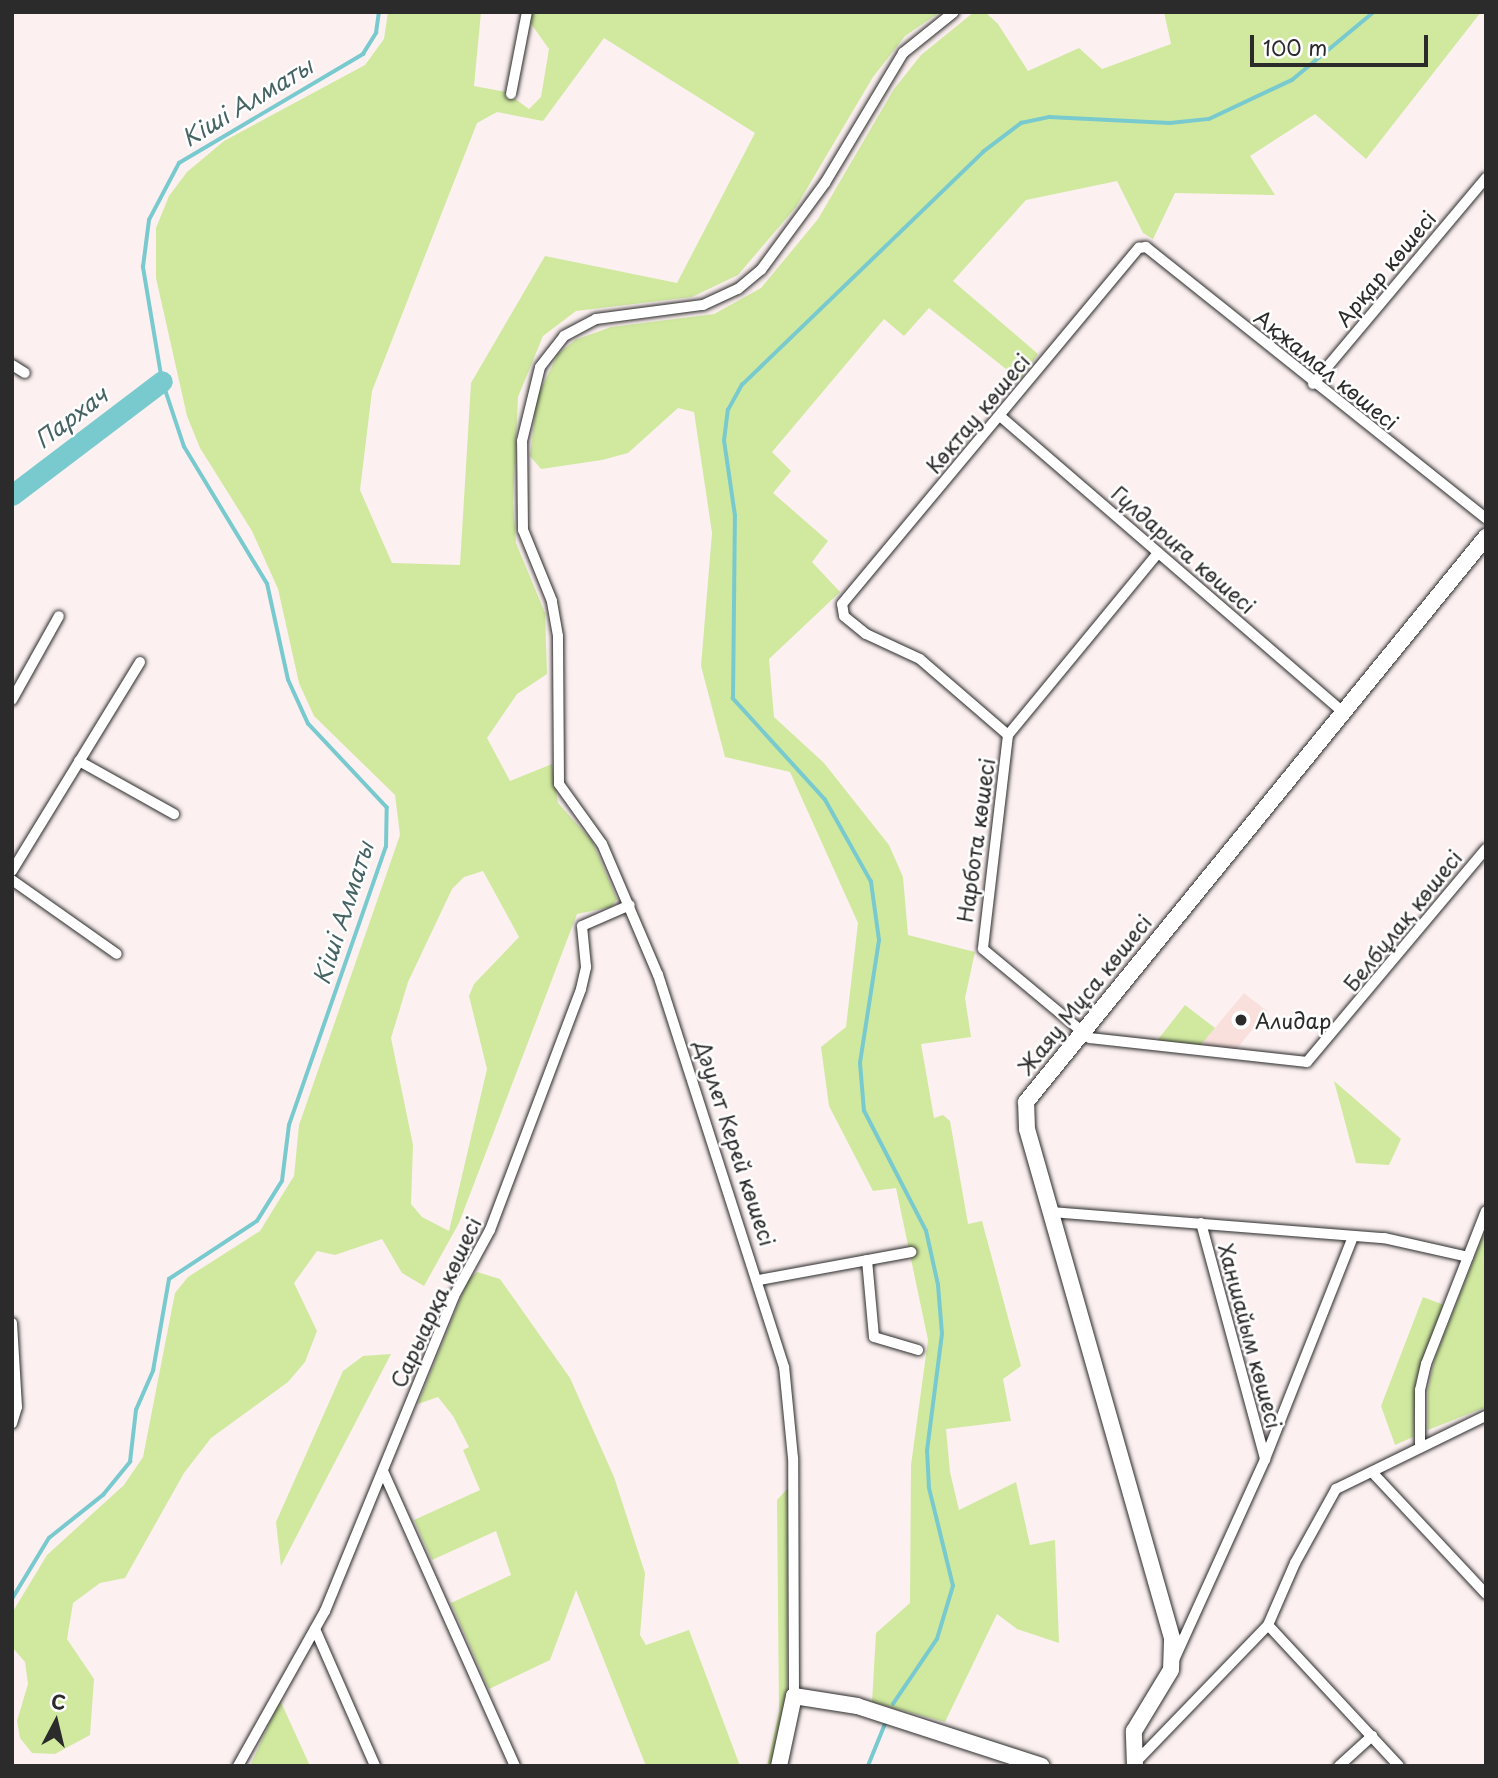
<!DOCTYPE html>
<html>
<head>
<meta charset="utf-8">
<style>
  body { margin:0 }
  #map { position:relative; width:1498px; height:1778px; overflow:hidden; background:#fcf1f0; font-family:"Playpen Sans",sans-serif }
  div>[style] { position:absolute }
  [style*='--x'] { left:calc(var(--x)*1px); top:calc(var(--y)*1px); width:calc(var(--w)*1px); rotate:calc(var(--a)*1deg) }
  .built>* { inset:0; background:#f9e0dd }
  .green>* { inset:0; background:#d0e99f }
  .stream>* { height:3.5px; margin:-1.75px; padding:0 1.75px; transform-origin:1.75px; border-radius:1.75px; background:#79cacf }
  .river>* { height:21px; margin:-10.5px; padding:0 10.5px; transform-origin:10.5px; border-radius:10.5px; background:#79cacf }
  .roads { filter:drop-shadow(0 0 2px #2b2b2b) drop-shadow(0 0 2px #2b2b2b) }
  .street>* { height:10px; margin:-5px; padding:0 5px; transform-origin:5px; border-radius:5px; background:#fff }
  .secondary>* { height:16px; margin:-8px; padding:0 8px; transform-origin:8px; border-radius:8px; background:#fff }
  .dots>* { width:19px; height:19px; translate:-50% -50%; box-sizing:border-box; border:4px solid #fff; border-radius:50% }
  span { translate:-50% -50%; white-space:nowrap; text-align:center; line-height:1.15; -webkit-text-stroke:5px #fff; paint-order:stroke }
  .street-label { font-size:21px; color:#2b2b2b }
  .poi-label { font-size:21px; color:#2b2b2b }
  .left { translate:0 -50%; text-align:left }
  .water-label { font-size:23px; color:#466364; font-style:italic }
  .frame { position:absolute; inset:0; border:14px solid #2b2b2b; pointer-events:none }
  .north { position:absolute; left:21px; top:1687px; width:70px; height:70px; -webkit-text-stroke:5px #fff; paint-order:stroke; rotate:7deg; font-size:19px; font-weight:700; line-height:28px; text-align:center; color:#2b2b2b }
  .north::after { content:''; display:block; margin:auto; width:24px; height:32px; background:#2b2b2b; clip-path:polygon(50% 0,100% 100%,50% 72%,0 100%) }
  .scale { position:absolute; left:1250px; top:35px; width:178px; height:32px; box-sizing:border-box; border:4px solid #2b2b2b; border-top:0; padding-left:9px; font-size:21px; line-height:24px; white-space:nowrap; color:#2b2b2b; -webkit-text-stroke:5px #fff; paint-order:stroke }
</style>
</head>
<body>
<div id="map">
  <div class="built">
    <div style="clip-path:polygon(1244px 993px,1267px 1011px,1235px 1051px,1199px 1047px)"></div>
  </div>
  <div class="green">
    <div style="clip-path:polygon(evenodd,388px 12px,481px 12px,474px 86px,506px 92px,529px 109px,541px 97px,549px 49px,529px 21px,531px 12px,940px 12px,905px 36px,873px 77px,796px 207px,738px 275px,692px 297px,576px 311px,543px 336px,518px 397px,513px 502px,516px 543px,545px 613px,547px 674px,517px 694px,487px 738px,510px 781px,552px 764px,558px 803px,592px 841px,617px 899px,611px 907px,577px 914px,459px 1223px,424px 1286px,402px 1273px,382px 1239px,335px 1255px,317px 1251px,294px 1283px,317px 1331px,305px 1362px,288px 1382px,211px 1438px,184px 1473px,125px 1578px,100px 1583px,73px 1603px,67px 1639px,94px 1679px,90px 1735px,55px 1754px,32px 1753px,20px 1738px,17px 1721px,28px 1684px,25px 1662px,12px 1647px,12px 1613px,47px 1555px,124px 1485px,143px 1457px,175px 1293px,188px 1277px,260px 1231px,294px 1176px,299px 1125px,400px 835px,395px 795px,314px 716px,299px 683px,278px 589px,252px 531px,200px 448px,187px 416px,156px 278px,156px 228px,169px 196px,187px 172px,224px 141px,365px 65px,384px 39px,388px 12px,604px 38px,755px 133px,677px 283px,545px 256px,471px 383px,460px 565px,392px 563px,360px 490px,372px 391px,477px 123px,497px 112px,543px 121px,604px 38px,388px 12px,483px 871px,519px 937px,474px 984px,469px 996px,487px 1069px,449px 1231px,422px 1217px,411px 1204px,413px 1145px,391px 1038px,408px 982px,452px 889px,464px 877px,483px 871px)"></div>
    <div style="clip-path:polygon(974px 12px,985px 12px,998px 24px,1028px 71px,1079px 48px,1102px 69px,1171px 44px,1164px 12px,1481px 12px,1366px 159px,1315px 114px,1250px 156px,1275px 195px,1175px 193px,1153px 239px,1143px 233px,1117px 181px,1026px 200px,953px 281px,1038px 354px,1020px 380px,929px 308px,904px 336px,884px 319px,772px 452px,791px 471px,773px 493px,828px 541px,812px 562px,840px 592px,769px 659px,774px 717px,824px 763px,889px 845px,903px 877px,908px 935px,975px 952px,965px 998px,971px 1037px,921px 1044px,934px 1118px,943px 1115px,950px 1121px,968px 1224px,982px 1221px,1021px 1366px,1003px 1379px,1011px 1421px,946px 1429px,950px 1472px,959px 1510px,1016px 1482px,1030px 1545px,1055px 1540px,1059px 1643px,1017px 1629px,997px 1614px,945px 1722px,872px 1702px,876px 1633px,910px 1603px,911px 1465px,928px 1340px,896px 1188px,873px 1191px,829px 1106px,821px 1047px,846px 1027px,858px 923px,790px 772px,725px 757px,701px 666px,712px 533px,694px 412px,678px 408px,628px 453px,602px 460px,541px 469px,530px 456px,537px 397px,558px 354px,575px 340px,611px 327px,714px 314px,761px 288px,818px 219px,894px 89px,921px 55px)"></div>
    <div style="clip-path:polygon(1185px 1005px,1215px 1028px,1199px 1047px,1156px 1042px)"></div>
    <div style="clip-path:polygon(1334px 1081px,1401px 1139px,1389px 1165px,1356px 1163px)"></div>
    <div style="clip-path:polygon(1486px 1228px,1486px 1407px,1428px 1430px,1428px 1389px,1435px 1358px)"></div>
    <div style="clip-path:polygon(477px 1272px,500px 1279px,570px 1378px,614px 1477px,645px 1573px,640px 1635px,646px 1645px,689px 1630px,740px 1766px,646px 1766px,576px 1590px,550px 1660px,489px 1689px,451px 1603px,511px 1575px,496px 1531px,432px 1560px,414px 1520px,480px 1490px,463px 1450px,469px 1447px,453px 1416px,438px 1397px,418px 1404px,468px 1280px)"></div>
    <div style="clip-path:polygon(1423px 1297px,1444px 1305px,1416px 1380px,1413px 1437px,1395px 1445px,1381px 1406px)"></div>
    <div style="clip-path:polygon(391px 1354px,281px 1566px,276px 1522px,343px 1371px,363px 1356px)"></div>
    <div style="clip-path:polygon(788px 1488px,787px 1690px,772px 1766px,767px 1766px,779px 1712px,777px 1500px)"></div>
    <div style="clip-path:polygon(280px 1700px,310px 1766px,250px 1766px)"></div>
  </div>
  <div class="stream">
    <div style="--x:12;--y:1599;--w:71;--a:-58.8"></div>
    <div style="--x:49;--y:1538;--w:69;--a:-38.5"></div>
    <div style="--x:103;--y:1495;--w:43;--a:-50.7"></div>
    <div style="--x:130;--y:1462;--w:52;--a:-83.4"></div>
    <div style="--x:136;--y:1410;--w:43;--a:-66.4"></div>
    <div style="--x:153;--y:1371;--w:93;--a:-80.1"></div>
    <div style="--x:169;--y:1279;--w:105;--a:-33.4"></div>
    <div style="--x:257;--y:1221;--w:47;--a:-58"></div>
    <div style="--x:282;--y:1181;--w:56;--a:-82.9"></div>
    <div style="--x:289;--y:1125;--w:294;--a:-70.8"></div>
    <div style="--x:386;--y:847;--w:39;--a:-89"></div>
    <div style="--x:387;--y:808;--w:115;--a:-133.2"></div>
    <div style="--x:308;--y:724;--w:48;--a:-114.4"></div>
    <div style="--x:288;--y:680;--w:98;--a:-102.3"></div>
    <div style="--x:267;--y:584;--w:160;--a:-121.2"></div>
    <div style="--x:184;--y:447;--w:70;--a:-108.4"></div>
    <div style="--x:162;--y:381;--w:116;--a:-99.5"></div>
    <div style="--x:143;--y:267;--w:47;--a:-82.7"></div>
    <div style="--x:149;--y:220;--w:64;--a:-62.2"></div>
    <div style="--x:179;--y:163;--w:214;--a:-30.6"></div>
    <div style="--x:363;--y:54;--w:25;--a:-58"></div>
    <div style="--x:376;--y:33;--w:21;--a:-82"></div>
    <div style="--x:893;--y:1704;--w:78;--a:-55.9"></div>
    <div style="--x:937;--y:1639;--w:55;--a:-73.2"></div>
    <div style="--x:953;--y:1586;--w:101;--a:-103.8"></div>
    <div style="--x:929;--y:1488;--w:37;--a:-93"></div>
    <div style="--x:927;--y:1451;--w:118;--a:-82.7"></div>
    <div style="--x:942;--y:1334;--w:49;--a:-94.7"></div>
    <div style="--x:938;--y:1285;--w:55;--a:-102.5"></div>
    <div style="--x:926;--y:1231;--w:135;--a:-117.3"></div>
    <div style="--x:864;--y:1111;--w:48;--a:-94.8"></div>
    <div style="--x:860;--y:1063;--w:124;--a:-81.2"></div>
    <div style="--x:879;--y:940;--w:59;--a:-97.9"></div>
    <div style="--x:871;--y:882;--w:94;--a:-119.3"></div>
    <div style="--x:825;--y:800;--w:137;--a:-132.3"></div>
    <div style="--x:733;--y:699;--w:183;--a:-89.4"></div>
    <div style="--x:735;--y:516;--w:76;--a:-98.3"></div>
    <div style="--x:724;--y:441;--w:31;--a:-83"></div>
    <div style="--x:728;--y:410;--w:29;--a:-61"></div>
    <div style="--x:742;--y:385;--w:335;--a:-44"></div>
    <div style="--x:983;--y:152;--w:48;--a:-37.3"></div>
    <div style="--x:1021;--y:123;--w:29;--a:-12"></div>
    <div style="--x:1049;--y:117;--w:121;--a:2.8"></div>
    <div style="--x:1170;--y:123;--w:39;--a:-6"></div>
    <div style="--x:1209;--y:119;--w:92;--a:-25.2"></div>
    <div style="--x:1292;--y:80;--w:107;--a:-39.7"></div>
    <div style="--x:868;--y:1766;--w:45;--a:-68"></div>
  </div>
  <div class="river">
    <div style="--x:12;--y:495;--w:188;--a:-37.2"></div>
  </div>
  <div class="roads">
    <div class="street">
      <div style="--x:511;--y:94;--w:84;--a:-79"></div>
      <div style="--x:12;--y:365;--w:15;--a:32"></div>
      <div style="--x:1313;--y:384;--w:269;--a:-50"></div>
      <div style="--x:1000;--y:416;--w:452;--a:40.8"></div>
      <div style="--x:12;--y:700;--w:96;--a:-60.8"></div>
      <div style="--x:1008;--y:735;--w:116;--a:-139.2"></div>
      <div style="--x:920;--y:659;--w:60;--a:-155.2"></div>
      <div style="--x:866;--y:634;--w:28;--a:-141"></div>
      <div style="--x:844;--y:616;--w:12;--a:-99"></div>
      <div style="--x:842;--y:604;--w:464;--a:-50.2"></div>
      <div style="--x:1139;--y:248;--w:7;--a:-8"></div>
      <div style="--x:1146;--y:247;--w:435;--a:38.6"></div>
      <div style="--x:1008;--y:735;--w:215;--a:96.7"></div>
      <div style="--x:983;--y:949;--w:139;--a:39.8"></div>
      <div style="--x:1090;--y:1038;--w:218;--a:6.3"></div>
      <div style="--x:1307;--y:1062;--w:278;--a:-50"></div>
      <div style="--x:1008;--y:735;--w:236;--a:-50.5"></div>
      <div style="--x:79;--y:761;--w:109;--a:29.2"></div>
      <div style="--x:12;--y:871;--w:245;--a:-58.5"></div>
      <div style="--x:12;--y:880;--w:128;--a:35.2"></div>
      <div style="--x:1051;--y:1212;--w:334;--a:4.5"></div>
      <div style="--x:1384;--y:1238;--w:86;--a:12.7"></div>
      <div style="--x:1201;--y:1223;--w:245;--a:74.8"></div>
      <div style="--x:867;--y:1260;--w:77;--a:84.8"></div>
      <div style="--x:874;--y:1337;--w:46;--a:16.5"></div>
      <div style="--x:759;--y:1280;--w:155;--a:-10.4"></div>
      <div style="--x:12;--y:1323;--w:84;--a:86.6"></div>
      <div style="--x:17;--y:1407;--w:17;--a:107"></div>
      <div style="--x:1420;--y:1444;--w:54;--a:-90"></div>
      <div style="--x:1420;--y:1390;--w:27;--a:-77"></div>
      <div style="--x:1426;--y:1364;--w:164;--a:-68.6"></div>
      <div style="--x:383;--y:1471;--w:323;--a:65.9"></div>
      <div style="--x:1372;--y:1472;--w:167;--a:46.9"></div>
      <div style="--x:315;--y:1629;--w:150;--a:66.3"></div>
      <div style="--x:1174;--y:1660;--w:221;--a:-65.6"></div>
      <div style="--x:1265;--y:1459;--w:239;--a:-68.4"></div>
      <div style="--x:794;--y:1696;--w:238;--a:-90.2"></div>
      <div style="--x:793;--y:1458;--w:91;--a:-95.6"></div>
      <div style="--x:784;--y:1367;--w:412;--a:-107.8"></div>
      <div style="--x:658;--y:975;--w:142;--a:-113.1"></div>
      <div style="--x:602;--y:844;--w:74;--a:-125.6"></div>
      <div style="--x:559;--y:784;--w:148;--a:-90.4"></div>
      <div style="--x:558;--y:636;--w:36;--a:-100"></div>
      <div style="--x:552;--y:601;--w:77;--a:-112.2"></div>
      <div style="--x:523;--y:530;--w:89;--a:-90.6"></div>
      <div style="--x:522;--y:441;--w:76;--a:-76.3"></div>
      <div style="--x:540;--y:367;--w:39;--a:-52"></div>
      <div style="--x:564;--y:336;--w:36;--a:-28"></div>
      <div style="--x:596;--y:319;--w:108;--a:-7.5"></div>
      <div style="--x:703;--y:305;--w:38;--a:-25"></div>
      <div style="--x:738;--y:289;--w:30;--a:-40"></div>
      <div style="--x:761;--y:270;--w:108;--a:-53.7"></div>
      <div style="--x:825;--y:183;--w:152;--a:-59"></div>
      <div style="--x:903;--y:53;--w:65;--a:-38.8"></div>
      <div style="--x:1134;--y:1764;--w:193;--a:-46"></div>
      <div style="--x:238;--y:1766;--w:178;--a:-60.7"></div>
      <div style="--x:325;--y:1611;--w:340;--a:-67.7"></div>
      <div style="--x:454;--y:1296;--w:75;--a:-61.4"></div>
      <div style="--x:490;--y:1230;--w:258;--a:-69.3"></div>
      <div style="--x:581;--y:989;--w:23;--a:-77"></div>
      <div style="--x:586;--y:967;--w:41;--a:-95.6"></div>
      <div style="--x:582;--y:926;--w:52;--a:-23.6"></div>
      <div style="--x:1339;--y:1766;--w:45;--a:-42.3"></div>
      <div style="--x:1399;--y:1766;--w:192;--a:-132.9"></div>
      <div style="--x:1268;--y:1625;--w:68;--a:-66.5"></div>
      <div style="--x:1295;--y:1563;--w:85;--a:-61"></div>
      <div style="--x:1336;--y:1489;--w:167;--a:-26"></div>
    </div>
    <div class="secondary">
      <div style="--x:779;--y:1766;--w:72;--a:-77.9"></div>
      <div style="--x:794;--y:1696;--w:64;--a:9"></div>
      <div style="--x:857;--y:1706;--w:194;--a:18"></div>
      <div style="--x:1135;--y:1766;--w:35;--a:-92"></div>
      <div style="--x:1134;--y:1731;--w:71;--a:-58.8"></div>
      <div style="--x:1171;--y:1670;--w:32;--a:-88"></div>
      <div style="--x:1172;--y:1638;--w:529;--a:-105.9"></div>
      <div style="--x:1027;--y:1129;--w:27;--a:-92"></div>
      <div style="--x:1026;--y:1102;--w:729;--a:-50.85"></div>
    </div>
  </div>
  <div class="dots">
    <div style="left:1241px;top:1020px;background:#2b2b2b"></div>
  </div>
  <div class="street-label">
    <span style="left:1385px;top:268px;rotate:-50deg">Арқар көшесі</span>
    <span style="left:1327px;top:369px;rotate:39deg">Ақжамал көшесі</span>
    <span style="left:977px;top:413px;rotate:-50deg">Көктау көшесі</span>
    <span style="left:1184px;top:549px;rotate:41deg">Гүлдариға көшесі</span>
    <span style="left:975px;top:840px;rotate:-82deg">Нарбота көшесі</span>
    <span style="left:1402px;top:920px;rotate:-51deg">Белбұлақ көшесі</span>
    <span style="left:1084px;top:994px;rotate:-51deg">Жаяу Мұса көшесі</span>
    <span style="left:736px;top:1143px;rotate:72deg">Дәулет Керей көшесі</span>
    <span style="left:435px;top:1302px;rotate:-65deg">Сарыарқа көшесі</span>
    <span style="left:1251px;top:1336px;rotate:75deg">Ханшайым көшесі</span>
  </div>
  <div class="poi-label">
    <span class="left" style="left:1255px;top:1020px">Алидар</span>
  </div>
  <div class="water-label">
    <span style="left:247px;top:102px;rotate:-31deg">Кіші Алматы</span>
    <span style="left:71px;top:417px;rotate:-37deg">Пархач</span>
    <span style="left:343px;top:913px;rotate:-72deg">Кіші Алматы</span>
  </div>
  <div class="frame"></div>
  <div class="north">С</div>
  <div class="scale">100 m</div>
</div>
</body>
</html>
